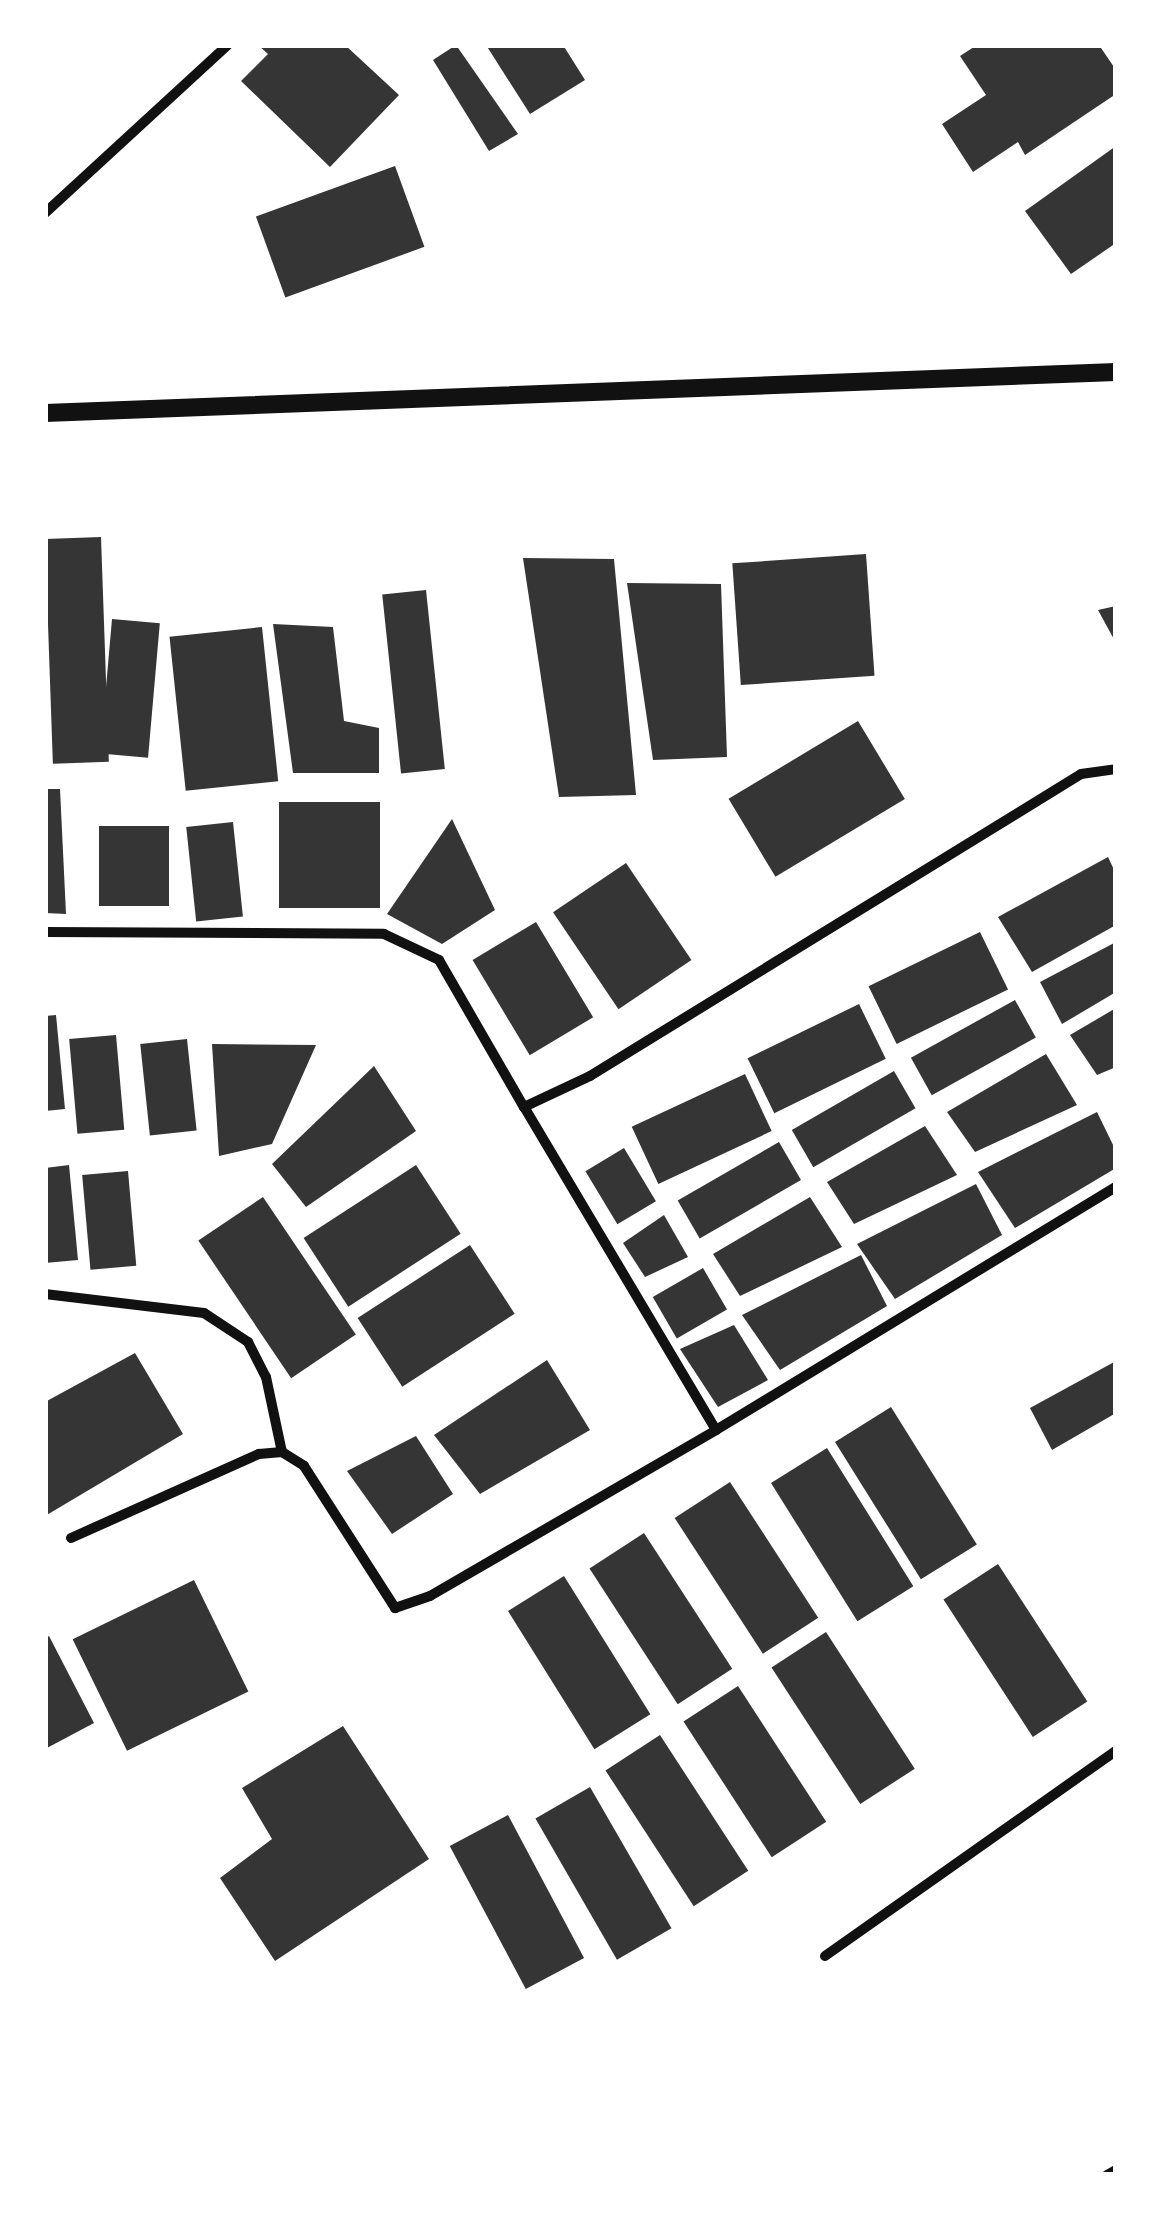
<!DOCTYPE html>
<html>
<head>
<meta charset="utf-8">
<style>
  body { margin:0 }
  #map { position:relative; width:1161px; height:2220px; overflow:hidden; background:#fff; font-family:"Source Serif 4",serif }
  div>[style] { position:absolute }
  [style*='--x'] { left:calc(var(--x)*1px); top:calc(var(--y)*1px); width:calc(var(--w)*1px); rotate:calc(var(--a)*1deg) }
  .building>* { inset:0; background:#353535; transform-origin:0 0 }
  .minor>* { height:10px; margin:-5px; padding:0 5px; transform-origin:5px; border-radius:5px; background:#111 }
  .tertiary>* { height:18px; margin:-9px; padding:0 9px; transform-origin:9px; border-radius:9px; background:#111 }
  span { translate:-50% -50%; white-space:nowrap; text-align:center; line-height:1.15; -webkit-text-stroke:8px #fff; paint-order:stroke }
  .frame { position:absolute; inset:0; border:48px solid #fff; pointer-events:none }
</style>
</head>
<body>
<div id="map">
  <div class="building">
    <div style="clip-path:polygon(258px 45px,345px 45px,399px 95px,330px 167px,241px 81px,268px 54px)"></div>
    <div style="clip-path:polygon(456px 45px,518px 134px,489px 151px,433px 60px)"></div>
    <div style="clip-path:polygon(486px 45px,563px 45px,585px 80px,530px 114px)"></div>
    <div style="clip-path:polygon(977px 45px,1099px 45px,1116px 70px,1116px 94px,1025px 155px,1018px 142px,973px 172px,942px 124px,986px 95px,960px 56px)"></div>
    <div style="clip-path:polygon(1116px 146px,1116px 243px,1071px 274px,1025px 211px)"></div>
    <div style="left:395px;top:166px;width:86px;height:148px;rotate:70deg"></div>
    <div style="left:101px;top:537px;width:225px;height:56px;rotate:88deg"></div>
    <div style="left:866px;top:554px;width:122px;height:134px;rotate:86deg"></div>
    <div style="clip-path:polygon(523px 558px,614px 559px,636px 795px,559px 797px)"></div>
    <div style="clip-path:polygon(627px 583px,721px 584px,727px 757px,653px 760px)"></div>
    <div style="left:426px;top:590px;width:180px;height:44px;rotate:84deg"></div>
    <div style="clip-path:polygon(1116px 606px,1116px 643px,1098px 610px)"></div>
    <div style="left:112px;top:619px;width:48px;height:135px;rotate:5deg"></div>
    <div style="clip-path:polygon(273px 624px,333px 627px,344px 721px,379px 728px,379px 773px,293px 773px)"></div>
    <div style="left:262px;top:627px;width:155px;height:93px;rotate:84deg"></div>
    <div style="left:858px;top:721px;width:91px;height:151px;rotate:59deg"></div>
    <div style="clip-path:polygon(45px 789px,60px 789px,66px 914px,45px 913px)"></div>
    <div style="left:380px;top:802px;width:106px;height:101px;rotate:90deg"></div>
    <div style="clip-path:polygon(452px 819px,495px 910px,442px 944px,387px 914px)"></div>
    <div style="left:233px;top:822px;width:95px;height:47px;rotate:84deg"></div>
    <div style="left:99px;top:826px;width:70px;height:80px"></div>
    <div style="clip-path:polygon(1108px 857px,1116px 874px,1116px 925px,1032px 972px,998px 917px)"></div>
    <div style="left:626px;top:863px;width:117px;height:88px;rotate:56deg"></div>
    <div style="left:536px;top:922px;width:111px;height:74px;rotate:59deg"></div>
    <div style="left:980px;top:932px;width:64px;height:124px;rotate:64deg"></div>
    <div style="clip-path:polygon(1116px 942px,1116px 992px,1062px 1024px,1040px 982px)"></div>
    <div style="left:1015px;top:1000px;width:43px;height:119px;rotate:61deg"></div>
    <div style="left:859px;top:1004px;width:61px;height:124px;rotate:64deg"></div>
    <div style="clip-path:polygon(1116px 1008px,1116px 1067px,1097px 1075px,1070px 1035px)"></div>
    <div style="clip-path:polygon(56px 1015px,65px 1109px,45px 1111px,45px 1016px)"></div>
    <div style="left:116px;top:1035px;width:95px;height:47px;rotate:85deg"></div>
    <div style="left:187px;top:1039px;width:92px;height:47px;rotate:84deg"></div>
    <div style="clip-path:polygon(212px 1044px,316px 1045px,272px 1144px,219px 1156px)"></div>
    <div style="clip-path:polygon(1046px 1054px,1077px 1105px,975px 1152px,947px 1112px)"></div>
    <div style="clip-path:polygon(374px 1066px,416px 1131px,306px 1207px,272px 1164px)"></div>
    <div style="left:894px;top:1071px;width:43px;height:118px;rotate:60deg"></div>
    <div style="left:745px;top:1074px;width:63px;height:125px;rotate:65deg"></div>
    <div style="clip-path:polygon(1097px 1112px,1116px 1151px,1116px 1168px,1015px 1228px,978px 1172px)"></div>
    <div style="clip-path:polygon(925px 1126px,957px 1175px,854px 1224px,827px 1182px)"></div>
    <div style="left:779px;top:1142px;width:44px;height:117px;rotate:60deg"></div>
    <div style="left:624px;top:1148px;width:62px;height:45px;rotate:59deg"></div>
    <div style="clip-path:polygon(69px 1165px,78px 1260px,45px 1263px,45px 1168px)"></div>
    <div style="left:416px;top:1165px;width:82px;height:134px;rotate:57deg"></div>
    <div style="left:128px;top:1171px;width:95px;height:46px;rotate:85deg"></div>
    <div style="clip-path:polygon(976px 1184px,1002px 1235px,895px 1299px,857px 1244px)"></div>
    <div style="left:263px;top:1197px;width:166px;height:78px;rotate:56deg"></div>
    <div style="clip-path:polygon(810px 1197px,842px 1247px,740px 1296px,713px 1254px)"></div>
    <div style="clip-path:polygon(664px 1215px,688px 1257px,645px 1277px,623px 1243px)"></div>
    <div style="left:470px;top:1245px;width:82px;height:134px;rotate:57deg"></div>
    <div style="clip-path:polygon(861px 1255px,887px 1306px,780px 1370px,742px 1315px)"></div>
    <div style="left:703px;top:1268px;width:48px;height:58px;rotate:60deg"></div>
    <div style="clip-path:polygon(734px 1325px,768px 1380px,718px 1407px,680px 1349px)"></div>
    <div style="clip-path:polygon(135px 1353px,183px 1434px,45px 1516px,45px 1402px)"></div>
    <div style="clip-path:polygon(547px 1360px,590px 1430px,480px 1494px,434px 1435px)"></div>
    <div style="clip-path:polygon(1116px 1361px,1116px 1413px,1052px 1450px,1030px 1408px)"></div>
    <div style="left:891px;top:1407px;width:162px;height:66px;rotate:58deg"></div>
    <div style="clip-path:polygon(416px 1436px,453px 1494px,392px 1534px,347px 1471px)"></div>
    <div style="left:827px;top:1448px;width:163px;height:66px;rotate:58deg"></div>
    <div style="left:730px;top:1482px;width:162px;height:66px;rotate:57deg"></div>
    <div style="left:644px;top:1533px;width:162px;height:65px;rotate:57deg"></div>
    <div style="left:998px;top:1564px;width:164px;height:65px;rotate:57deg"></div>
    <div style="left:564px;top:1576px;width:163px;height:66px;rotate:58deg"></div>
    <div style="left:194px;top:1580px;width:124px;height:135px;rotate:64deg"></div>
    <div style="left:826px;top:1632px;width:163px;height:65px;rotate:57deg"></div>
    <div style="clip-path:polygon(49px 1636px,94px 1723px,45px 1749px,45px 1638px)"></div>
    <div style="left:738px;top:1686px;width:162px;height:65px;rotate:57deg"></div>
    <div style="clip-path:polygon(343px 1726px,429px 1859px,275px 1961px,220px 1878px,272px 1839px,242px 1788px)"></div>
    <div style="left:660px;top:1735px;width:162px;height:65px;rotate:57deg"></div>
    <div style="left:590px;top:1787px;width:163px;height:63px;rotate:60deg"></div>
    <div style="left:508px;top:1815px;width:162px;height:66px;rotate:62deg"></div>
  </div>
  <div class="minor">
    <div style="--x:45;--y:213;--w:248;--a:-42.6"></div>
    <div style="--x:45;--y:932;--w:339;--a:0.3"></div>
    <div style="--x:384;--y:934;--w:61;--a:25.3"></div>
    <div style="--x:439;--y:960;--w:170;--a:60"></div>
    <div style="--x:524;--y:1107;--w:73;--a:-25.2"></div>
    <div style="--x:590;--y:1076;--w:576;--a:-31.59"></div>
    <div style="--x:1081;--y:774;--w:35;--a:-8"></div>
    <div style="--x:45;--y:1294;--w:160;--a:6.8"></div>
    <div style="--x:204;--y:1313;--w:53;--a:33.4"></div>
    <div style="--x:248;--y:1342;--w:39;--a:63"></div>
    <div style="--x:266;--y:1377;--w:77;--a:78"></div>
    <div style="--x:716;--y:1430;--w:468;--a:-31.3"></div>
    <div style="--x:71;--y:1538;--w:206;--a:-24.1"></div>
    <div style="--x:259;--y:1454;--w:23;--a:-5"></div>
    <div style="--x:282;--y:1452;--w:26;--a:32"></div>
    <div style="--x:304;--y:1466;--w:169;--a:57.3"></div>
    <div style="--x:395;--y:1608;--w:37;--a:-19"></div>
    <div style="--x:430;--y:1596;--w:331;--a:-30.1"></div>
    <div style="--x:716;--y:1430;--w:376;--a:-120.7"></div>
    <div style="--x:825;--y:1956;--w:356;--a:-35.2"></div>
    <div style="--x:1107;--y:2175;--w:10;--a:-29"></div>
  </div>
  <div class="tertiary">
    <div style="--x:45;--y:413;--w:1072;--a:-2.19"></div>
  </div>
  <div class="frame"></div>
</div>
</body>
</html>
